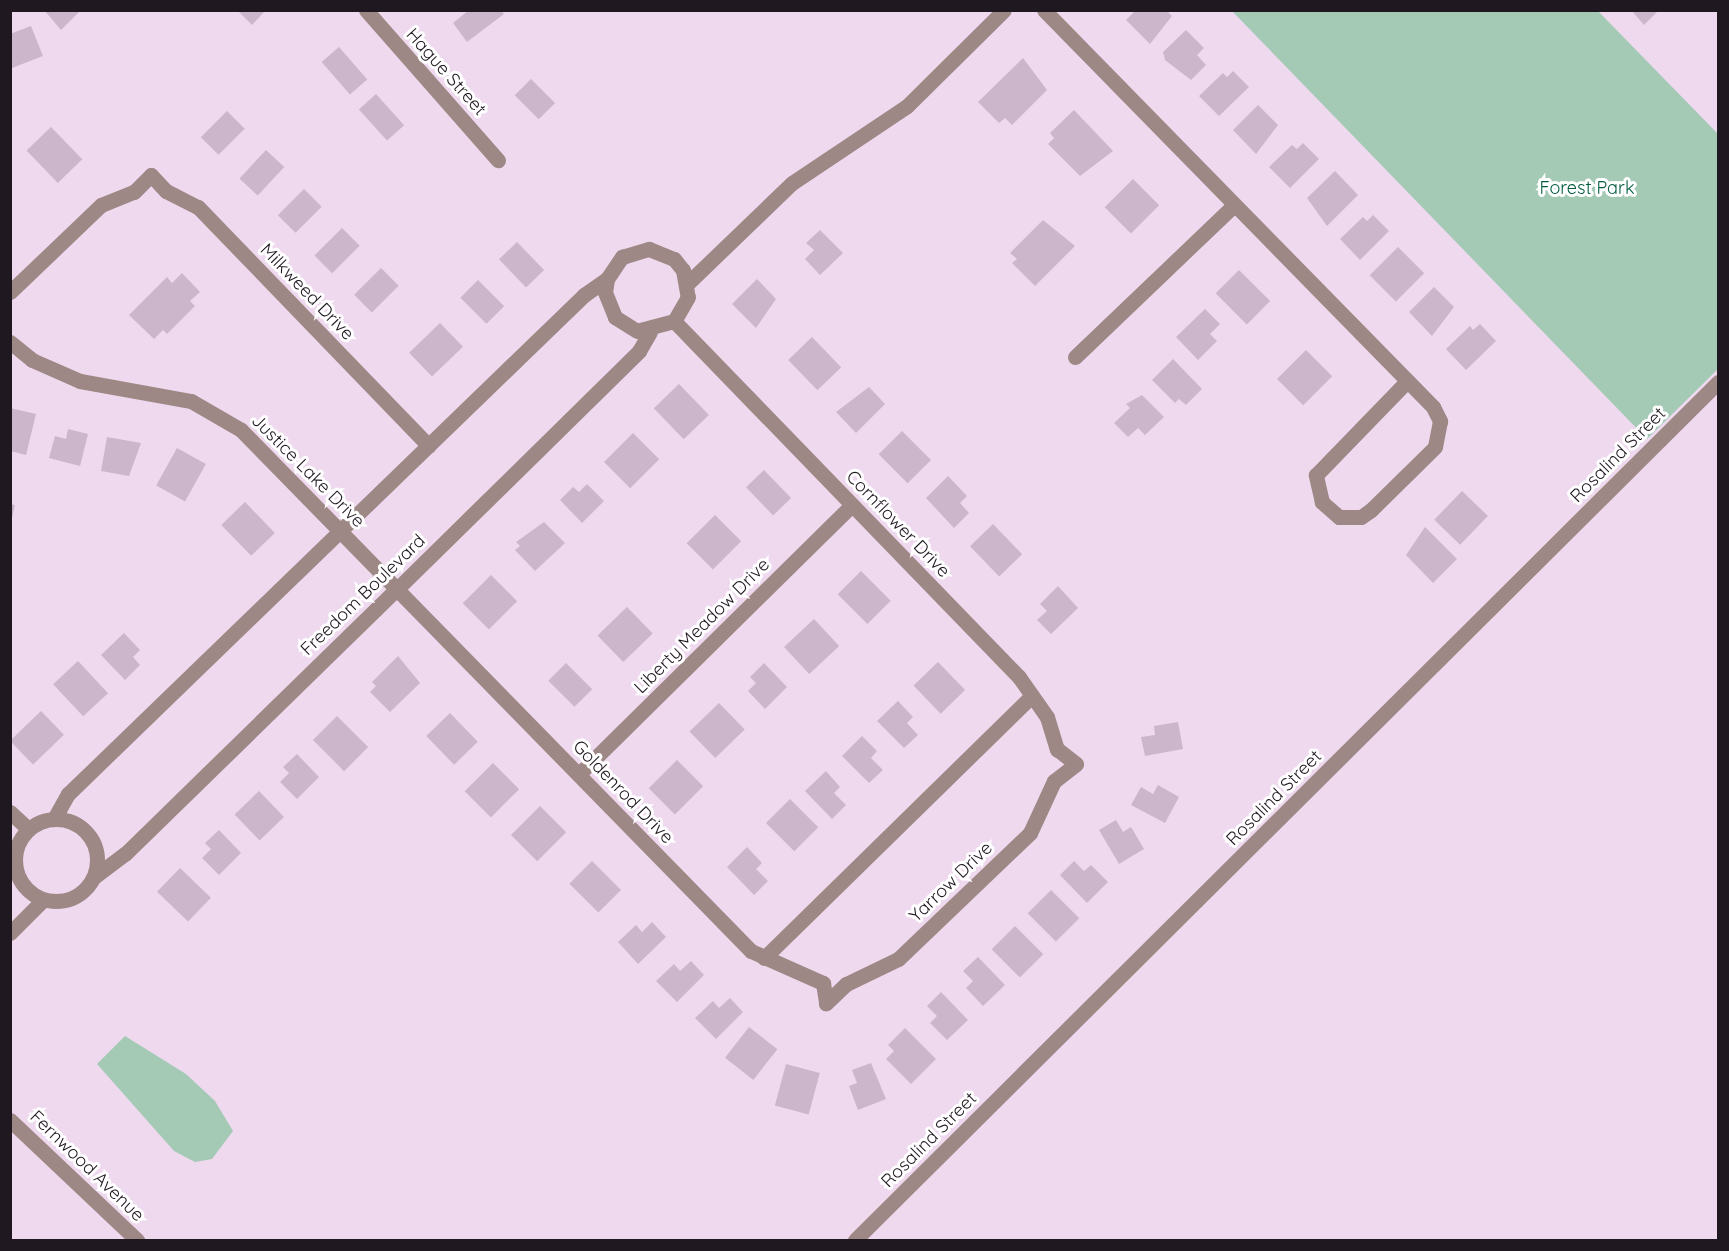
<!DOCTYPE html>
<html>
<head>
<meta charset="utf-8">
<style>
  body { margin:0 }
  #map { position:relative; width:1729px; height:1251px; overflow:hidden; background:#efd9ef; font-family:Quicksand,sans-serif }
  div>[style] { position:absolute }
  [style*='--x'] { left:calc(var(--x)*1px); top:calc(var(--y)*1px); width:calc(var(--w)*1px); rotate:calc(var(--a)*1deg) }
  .green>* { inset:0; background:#a4cab6 }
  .building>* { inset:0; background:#ccb6cb; transform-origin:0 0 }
  .minor>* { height:15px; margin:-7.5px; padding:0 7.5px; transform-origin:7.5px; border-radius:7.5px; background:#9e8885 }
  .minor>.ring { margin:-7.5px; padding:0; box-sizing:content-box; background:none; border:15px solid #9e8885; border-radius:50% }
  .tertiary>* { height:15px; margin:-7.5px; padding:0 7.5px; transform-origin:7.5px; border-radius:7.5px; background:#9e8885 }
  span { translate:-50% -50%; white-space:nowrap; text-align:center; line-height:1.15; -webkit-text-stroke:6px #fff; paint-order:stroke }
  .street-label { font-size:18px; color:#201820 }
  .park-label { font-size:18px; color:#005c3e }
  .frame { position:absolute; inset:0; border:12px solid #201820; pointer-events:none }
</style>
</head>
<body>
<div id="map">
  <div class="green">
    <div style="clip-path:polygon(1232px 11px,1598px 11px,1718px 134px,1718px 369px,1647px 439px)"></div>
    <div style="clip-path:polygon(125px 1036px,186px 1074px,215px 1101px,233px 1131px,212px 1159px,195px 1162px,174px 1151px,97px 1064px)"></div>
  </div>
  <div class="building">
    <div style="clip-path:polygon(44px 10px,81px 10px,61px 30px)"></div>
    <div style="clip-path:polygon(237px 10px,266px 10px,252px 25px)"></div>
    <div style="clip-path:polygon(469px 10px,501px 10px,504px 14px,467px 42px,453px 23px)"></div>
    <div style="clip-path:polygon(1136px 10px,1166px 10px,1172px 16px,1150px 44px,1126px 20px)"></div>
    <div style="clip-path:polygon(1631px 10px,1659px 10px,1644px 25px)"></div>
    <div style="clip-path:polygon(31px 26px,43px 56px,12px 68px,10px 34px)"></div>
    <div style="clip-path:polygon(1186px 30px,1204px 48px,1197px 55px,1206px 65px,1191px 80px,1165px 60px,1163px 52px)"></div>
    <div style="left:339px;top:47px;width:43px;height:23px;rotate:49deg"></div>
    <div style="clip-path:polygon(1023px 58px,1047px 90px,1012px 125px,1005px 118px,999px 123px,978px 102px)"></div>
    <div style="clip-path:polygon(1233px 71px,1249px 87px,1219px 116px,1199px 96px,1223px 73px,1227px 77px)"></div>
    <div style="left:531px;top:79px;width:34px;height:23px;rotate:45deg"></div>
    <div style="left:376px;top:94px;width:42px;height:23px;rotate:48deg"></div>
    <div style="clip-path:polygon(1258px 105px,1278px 125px,1256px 154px,1233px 130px)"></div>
    <div style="clip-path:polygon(1074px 110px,1113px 151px,1080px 176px,1048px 144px,1054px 138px,1050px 133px)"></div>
    <div style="left:227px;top:111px;width:25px;height:37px;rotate:45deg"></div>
    <div style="left:51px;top:127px;width:45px;height:34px;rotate:46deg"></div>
    <div style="clip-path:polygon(1303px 143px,1319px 159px,1290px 188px,1269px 167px,1292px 145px,1297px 149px)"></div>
    <div style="left:266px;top:150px;width:25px;height:39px;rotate:43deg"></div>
    <div style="clip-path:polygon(1335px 171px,1358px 195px,1327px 226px,1307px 198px)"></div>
    <div style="left:1133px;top:179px;width:37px;height:40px;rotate:45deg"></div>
    <div style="left:304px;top:189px;width:25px;height:37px;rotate:45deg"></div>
    <div style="clip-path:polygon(1373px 215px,1389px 231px,1360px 260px,1340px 239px,1363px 217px,1367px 221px)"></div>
    <div style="clip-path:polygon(1043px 220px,1075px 246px,1035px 286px,1012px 263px,1017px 259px,1010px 253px)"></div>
    <div style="left:342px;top:228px;width:25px;height:39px;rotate:45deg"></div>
    <div style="clip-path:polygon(820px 230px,843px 253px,820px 275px,805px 259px,814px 250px,806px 243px)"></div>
    <div style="left:517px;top:242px;width:39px;height:25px;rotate:46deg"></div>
    <div style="left:1398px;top:247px;width:37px;height:40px;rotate:45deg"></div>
    <div style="left:381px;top:268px;width:25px;height:38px;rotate:45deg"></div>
    <div style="left:1239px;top:270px;width:44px;height:33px;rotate:45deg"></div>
    <div style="clip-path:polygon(182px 273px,200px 292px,190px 301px,195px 306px,167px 334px,163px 330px,154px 339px,129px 315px,167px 277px,172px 283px)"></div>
    <div style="clip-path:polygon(757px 279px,776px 299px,756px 328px,732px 304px)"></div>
    <div style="left:478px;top:280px;width:37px;height:25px;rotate:45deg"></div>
    <div style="clip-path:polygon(1434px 287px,1454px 307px,1432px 336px,1409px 312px)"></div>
    <div style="clip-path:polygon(1205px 309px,1220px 324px,1210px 334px,1217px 341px,1198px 360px,1176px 337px)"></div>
    <div style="left:440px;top:323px;width:33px;height:43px;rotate:46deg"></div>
    <div style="clip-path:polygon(1480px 324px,1496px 341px,1466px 370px,1446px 349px,1470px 326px,1473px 330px)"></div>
    <div style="left:812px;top:337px;width:42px;height:33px;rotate:46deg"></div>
    <div style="left:1306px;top:350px;width:37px;height:41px;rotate:45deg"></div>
    <div style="clip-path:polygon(1173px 359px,1202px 389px,1186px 405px,1179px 399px,1175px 403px,1152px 380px)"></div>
    <div style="left:679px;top:384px;width:43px;height:35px;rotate:46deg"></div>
    <div style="clip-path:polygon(869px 387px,885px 404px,856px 433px,836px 412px)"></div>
    <div style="clip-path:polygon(1142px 395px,1164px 417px,1145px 435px,1138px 428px,1128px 437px,1114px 423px,1130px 408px,1126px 404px)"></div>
    <div style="clip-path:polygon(10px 408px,36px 414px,26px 455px,10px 451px)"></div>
    <div style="clip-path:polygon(68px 429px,88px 434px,80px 466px,49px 458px,55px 436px,66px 439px)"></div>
    <div style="left:902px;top:431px;width:41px;height:33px;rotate:45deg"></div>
    <div style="left:633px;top:433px;width:37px;height:41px;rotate:45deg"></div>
    <div style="clip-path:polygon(107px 437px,141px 443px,129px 476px,101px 471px)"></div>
    <div style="left:177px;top:448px;width:33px;height:43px;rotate:29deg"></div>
    <div style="left:764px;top:470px;width:39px;height:25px;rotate:46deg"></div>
    <div style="clip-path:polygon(948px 476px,967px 496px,960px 503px,969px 513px,954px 528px,926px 498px)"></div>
    <div style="clip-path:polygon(587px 484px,604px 501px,582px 523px,560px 500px,573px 487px,579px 492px)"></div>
    <div style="left:1462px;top:491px;width:36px;height:40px;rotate:44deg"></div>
    <div style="left:245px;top:502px;width:43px;height:33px;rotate:46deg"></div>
    <div style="clip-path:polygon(10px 504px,15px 505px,11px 522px,10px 522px)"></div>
    <div style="left:715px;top:515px;width:37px;height:40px;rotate:45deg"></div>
    <div style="clip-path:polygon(544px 522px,565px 543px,535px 571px,515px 550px,520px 546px,516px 542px)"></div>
    <div style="left:993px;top:524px;width:42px;height:32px;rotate:46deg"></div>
    <div style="clip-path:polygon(1425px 527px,1457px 559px,1433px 583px,1406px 555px)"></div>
    <div style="left:861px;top:571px;width:42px;height:33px;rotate:45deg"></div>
    <div style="left:491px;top:575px;width:37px;height:40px;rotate:45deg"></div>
    <div style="clip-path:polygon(1058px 586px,1078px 608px,1051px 634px,1037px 620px,1047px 611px,1040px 604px)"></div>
    <div style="left:627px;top:607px;width:37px;height:41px;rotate:46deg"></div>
    <div style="left:814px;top:619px;width:37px;height:41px;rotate:47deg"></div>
    <div style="clip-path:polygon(124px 633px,140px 650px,133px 657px,140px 665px,125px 680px,101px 655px)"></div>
    <div style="clip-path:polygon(398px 656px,420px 683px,390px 712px,370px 692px,376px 686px,372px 682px)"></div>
    <div style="left:78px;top:661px;width:44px;height:34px;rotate:47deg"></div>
    <div style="left:938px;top:662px;width:39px;height:34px;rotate:46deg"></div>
    <div style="left:566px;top:663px;width:37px;height:25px;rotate:45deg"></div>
    <div style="clip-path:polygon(764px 663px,787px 687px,765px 709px,748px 691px,756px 683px,750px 677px)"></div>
    <div style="clip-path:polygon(898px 701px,913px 717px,907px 723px,918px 735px,904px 748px,877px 721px)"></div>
    <div style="left:719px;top:703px;width:37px;height:41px;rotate:46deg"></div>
    <div style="left:41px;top:711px;width:33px;height:43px;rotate:46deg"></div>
    <div style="left:450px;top:713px;width:40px;height:33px;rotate:46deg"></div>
    <div style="left:337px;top:716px;width:44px;height:34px;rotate:45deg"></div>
    <div style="clip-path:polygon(1178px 722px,1183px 749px,1145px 756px,1141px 737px,1155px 735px,1154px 726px)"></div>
    <div style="clip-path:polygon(862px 736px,877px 751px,871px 758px,883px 770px,869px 783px,842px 756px)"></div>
    <div style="clip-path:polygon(297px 754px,319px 777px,297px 799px,280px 782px,289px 773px,283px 767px)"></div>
    <div style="left:677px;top:760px;width:37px;height:40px;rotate:45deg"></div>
    <div style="left:493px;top:763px;width:37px;height:40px;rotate:45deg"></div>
    <div style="clip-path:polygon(826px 771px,840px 787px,834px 793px,846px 805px,832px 819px,805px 791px)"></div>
    <div style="clip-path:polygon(1158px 785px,1179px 797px,1165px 823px,1131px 805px,1141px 787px,1153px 794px)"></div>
    <div style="left:259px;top:791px;width:36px;height:34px;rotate:46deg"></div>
    <div style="left:790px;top:799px;width:40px;height:34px;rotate:45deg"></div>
    <div style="left:540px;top:806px;width:37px;height:41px;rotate:45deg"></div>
    <div style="clip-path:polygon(1116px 820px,1123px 832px,1131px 827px,1144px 849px,1119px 864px,1099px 830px)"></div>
    <div style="clip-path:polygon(219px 830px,241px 853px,219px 875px,202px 858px,211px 849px,205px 843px)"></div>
    <div style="clip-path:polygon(747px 847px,762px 863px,756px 869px,768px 881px,754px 895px,727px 867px)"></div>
    <div style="left:592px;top:861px;width:41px;height:32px;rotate:45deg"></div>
    <div style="clip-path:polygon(1074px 861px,1084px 871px,1091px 865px,1108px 882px,1087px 903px,1060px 875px)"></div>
    <div style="left:180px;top:868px;width:43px;height:33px;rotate:44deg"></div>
    <div style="left:1051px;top:890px;width:40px;height:33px;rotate:45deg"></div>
    <div style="clip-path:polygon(652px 922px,666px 937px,638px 964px,618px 942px,636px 925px,642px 932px)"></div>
    <div style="left:1015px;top:926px;width:40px;height:33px;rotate:45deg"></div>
    <div style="clip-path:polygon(978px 957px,1005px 985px,983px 1006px,966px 988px,973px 981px,963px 971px)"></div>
    <div style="clip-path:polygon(691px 961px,704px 975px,677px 1002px,656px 981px,674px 964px,680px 971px)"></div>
    <div style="clip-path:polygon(941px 992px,968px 1020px,947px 1040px,930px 1023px,937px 1016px,927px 1006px)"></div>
    <div style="clip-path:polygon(730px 998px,743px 1012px,716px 1039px,695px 1018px,713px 1001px,719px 1008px)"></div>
    <div style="left:749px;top:1027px;width:36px;height:39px;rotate:38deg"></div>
    <div style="clip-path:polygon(905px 1028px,936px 1059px,911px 1084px,886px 1059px,894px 1051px,888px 1045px)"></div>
    <div style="clip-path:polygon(871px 1063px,886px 1099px,858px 1110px,849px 1086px,857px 1083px,852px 1070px)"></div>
    <div style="left:786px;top:1064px;width:35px;height:43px;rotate:15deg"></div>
  </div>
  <div class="minor">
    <div style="--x:366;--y:10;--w:200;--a:48.7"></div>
    <div style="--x:1044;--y:10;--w:556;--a:45.58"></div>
    <div style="--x:1433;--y:407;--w:16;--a:63"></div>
    <div style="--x:1440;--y:421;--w:26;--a:101"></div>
    <div style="--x:1435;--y:447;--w:90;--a:135.5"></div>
    <div style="--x:1371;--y:510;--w:12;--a:145"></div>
    <div style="--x:1361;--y:517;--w:22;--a:180"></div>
    <div style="--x:1339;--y:517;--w:23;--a:-139"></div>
    <div style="--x:1322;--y:502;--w:28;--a:-103"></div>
    <div style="--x:1316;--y:475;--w:131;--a:-45.9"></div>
    <div style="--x:688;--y:283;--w:144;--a:-43.9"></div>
    <div style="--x:792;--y:183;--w:138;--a:-33.8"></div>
    <div style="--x:907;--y:106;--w:136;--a:-44.7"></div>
    <div style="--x:10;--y:292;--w:126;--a:-43.7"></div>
    <div style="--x:101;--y:205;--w:35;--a:-22"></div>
    <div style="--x:134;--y:192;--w:24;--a:-45"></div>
    <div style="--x:151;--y:175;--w:22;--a:47"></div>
    <div style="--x:166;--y:191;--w:36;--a:27"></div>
    <div style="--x:198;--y:207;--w:332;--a:46"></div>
    <div style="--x:674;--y:321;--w:496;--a:45.9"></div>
    <div style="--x:1019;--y:677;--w:49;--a:55"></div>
    <div style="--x:1047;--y:717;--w:34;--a:73"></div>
    <div style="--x:1057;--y:749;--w:24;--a:38"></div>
    <div style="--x:1076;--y:764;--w:28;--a:142"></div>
    <div style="--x:1054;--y:781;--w:57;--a:114.8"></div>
    <div style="--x:1030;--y:833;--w:182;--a:136.3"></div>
    <div style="--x:898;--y:959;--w:58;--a:154.3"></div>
    <div style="--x:846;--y:984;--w:28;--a:136"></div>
    <div style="--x:10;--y:342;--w:28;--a:39"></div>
    <div style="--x:32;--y:360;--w:52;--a:23.6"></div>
    <div style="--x:80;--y:381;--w:113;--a:10.2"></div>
    <div style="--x:191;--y:401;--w:58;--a:30.1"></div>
    <div style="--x:241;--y:430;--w:729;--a:45.61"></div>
    <div style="--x:751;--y:951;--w:79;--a:24"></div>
    <div style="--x:823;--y:983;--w:20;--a:81"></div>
    <div style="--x:1075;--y:357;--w:220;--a:-43.7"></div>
    <div style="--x:579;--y:774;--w:383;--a:-44.6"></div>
    <div style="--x:10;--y:812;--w:25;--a:43"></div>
    <div class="ring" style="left:15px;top:819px;width:67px;height:67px"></div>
    <div style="--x:54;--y:819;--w:29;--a:-61"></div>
    <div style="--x:68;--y:794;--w:718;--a:-44.04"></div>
    <div style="--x:584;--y:295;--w:28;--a:-35"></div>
    <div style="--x:607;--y:279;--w:27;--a:-56"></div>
    <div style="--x:622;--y:257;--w:28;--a:-17"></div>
    <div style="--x:649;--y:249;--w:27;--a:22"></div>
    <div style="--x:674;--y:259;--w:14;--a:51"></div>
    <div style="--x:683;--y:270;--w:27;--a:80"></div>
    <div style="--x:688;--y:297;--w:28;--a:120"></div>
    <div style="--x:674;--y:321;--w:38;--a:165"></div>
    <div style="--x:637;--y:331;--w:26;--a:-148"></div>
    <div style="--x:615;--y:317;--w:27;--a:-112"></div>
    <div style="--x:605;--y:292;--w:13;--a:-81"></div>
    <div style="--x:94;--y:877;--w:39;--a:-37"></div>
    <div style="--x:125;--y:854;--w:381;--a:-44.3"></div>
    <div style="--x:398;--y:588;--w:338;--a:-44.5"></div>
    <div style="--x:639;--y:351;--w:22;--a:-60"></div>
    <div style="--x:10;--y:933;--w:47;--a:-45"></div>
    <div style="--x:764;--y:958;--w:375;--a:-44.4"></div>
  </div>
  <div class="tertiary">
    <div style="--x:10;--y:1120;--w:175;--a:43.4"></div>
    <div style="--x:855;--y:1240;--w:1217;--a:-44.83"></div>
  </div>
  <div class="street-label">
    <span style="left:446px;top:72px;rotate:48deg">Hague Street</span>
    <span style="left:307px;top:292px;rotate:46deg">Milkweed Drive</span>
    <span style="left:1618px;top:455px;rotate:-45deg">Rosalind Street</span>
    <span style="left:308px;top:471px;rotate:45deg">Justice Lake Drive</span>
    <span style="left:898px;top:524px;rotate:46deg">Cornflower Drive</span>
    <span style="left:363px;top:595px;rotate:-44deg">Freedom Boulevard</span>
    <span style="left:702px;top:626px;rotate:-45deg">Liberty Meadow Drive</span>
    <span style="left:623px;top:792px;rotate:46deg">Goldenrod Drive</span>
    <span style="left:1274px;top:798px;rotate:-45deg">Rosalind Street</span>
    <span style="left:951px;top:882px;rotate:-44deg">Yarrow Drive</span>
    <span style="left:929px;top:1140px;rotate:-45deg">Rosalind Street</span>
    <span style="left:87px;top:1166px;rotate:44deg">Fernwood Avenue</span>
  </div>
  <div class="park-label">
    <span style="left:1587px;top:188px">Forest Park</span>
  </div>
  <div class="frame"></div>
</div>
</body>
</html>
